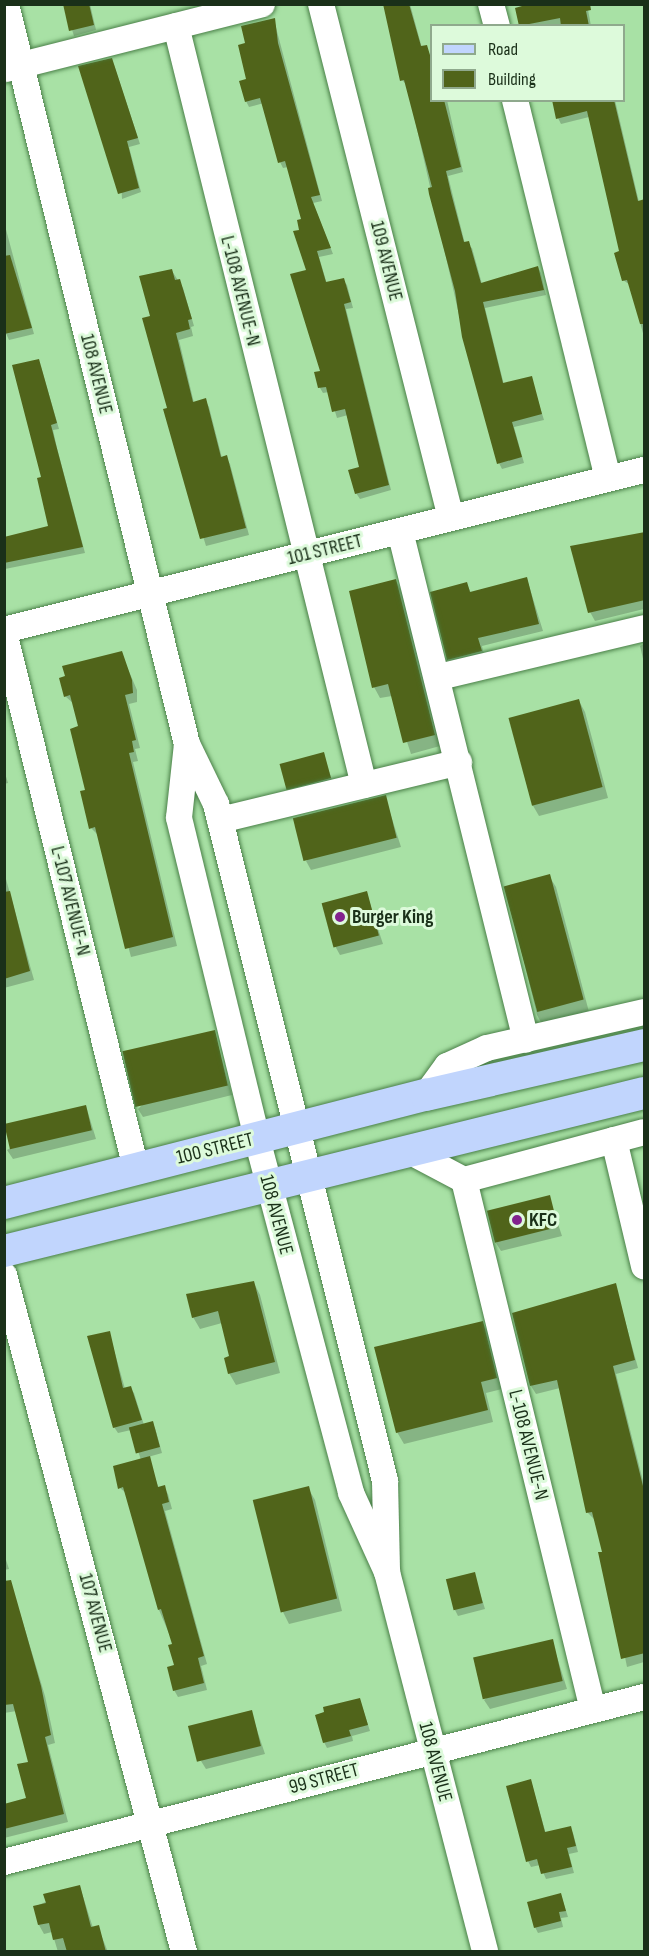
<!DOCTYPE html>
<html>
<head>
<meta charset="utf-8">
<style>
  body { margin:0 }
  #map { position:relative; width:649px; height:1956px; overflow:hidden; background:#a8e1a5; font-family:"Sofia Sans Condensed",sans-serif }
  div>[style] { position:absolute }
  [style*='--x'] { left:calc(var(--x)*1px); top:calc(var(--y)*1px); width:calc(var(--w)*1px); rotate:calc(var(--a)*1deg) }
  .shadow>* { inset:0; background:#0003 }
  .building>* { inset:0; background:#50641a; transform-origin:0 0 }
  .roads { filter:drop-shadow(0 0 2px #4a8048) drop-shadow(0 0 2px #4a8048) }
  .minor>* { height:26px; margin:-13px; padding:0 13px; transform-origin:13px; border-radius:13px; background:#fff }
  .major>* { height:32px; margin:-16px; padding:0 16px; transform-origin:16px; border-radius:16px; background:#c1d5fd }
  .dots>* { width:16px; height:16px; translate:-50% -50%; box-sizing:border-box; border:3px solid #ddfadb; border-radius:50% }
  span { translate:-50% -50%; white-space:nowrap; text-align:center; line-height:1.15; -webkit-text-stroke:6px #ddfadb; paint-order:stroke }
  .street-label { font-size:20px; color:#1a3019 }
  .poi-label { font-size:20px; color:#1a3019; font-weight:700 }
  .left { translate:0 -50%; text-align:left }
  .frame { position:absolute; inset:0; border:6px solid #1a3019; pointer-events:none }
  .legend { position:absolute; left:430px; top:24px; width:195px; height:78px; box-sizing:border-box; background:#ddfadb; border:2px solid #8fa98d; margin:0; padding:8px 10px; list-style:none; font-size:18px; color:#1a3019 }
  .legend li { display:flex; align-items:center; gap:12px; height:30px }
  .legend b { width:30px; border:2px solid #8fa98d }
</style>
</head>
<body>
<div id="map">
  <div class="shadow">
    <div style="clip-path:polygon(64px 4px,90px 4px,96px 30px,74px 36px)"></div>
    <div style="clip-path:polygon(384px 4px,410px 4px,422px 48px,426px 46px,432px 60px,432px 100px,447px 100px,463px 172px,448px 176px,465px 244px,472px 248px,482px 284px,538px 267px,541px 273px,546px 295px,485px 308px,504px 385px,531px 378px,544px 420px,514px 427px,524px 463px,502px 469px,499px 463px,464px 337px,407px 85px,402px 80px)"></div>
    <div style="clip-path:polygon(587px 4px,591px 26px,521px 26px)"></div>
    <div style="clip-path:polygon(274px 20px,322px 201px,313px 203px,333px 254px,319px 257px,327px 284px,343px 280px,347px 285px,353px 308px,346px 309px,391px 490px,360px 499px,356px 493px,361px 468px,348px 415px,337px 418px,329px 392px,323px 393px,320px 388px,322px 372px,301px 231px,303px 220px,288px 167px,283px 168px,280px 162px,264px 103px,249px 107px,246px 101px,247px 44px)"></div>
    <div style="clip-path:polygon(114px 65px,140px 144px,129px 147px,141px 192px,122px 199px)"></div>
    <div style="clip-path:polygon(566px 100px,615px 100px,639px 202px,644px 203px,644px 337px,630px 285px,623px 280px,621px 252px,589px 117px,561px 124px,558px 118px)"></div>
    <div style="clip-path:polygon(4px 222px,34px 334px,9px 340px,4px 329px)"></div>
    <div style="clip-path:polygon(172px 271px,183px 288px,194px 326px,191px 327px,193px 336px,179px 340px,194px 403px,205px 400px,209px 407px,222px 458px,226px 457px,230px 464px,249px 535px,206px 546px,164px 410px,169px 409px,152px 317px)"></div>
    <div style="clip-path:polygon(41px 367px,59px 429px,53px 430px,57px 448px,85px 553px,5px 569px,4px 539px,50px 527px,43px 478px)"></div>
    <div style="clip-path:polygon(644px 534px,644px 609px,595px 621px,590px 612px)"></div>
    <div style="clip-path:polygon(527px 579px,543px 631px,482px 646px,485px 659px,453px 667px,449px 659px,467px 584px,471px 593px)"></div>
    <div style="clip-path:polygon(396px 581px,402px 592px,440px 746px,411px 754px,392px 696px,380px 698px,374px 687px)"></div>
    <div style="clip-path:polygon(644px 644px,644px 663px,640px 646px)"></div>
    <div style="clip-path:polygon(121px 653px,137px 690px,137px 702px,129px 704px,140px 748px,135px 749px,138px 761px,133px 762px,177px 946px,131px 957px,99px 836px,91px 828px,80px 728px,74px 704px,65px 696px)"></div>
    <div style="clip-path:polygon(579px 701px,585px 712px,608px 798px,539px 816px,532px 804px)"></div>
    <div style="clip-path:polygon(323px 754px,333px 783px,291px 794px,288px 788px)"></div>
    <div style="clip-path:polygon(4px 770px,8px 783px,4px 784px)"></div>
    <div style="clip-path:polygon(385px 797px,401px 847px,311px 870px,306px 861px)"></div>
    <div style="clip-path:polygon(4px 872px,34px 980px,4px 988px)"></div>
    <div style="clip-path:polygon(549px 876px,556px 887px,589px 1012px,543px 1026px,537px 1015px,506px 888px)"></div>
    <div style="clip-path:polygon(366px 892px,383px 944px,340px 955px,335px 946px)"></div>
    <div style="clip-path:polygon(214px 1032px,232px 1095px,143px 1117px,138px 1109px)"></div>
    <div style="clip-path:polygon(86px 1106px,96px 1139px,13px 1159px,7px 1150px)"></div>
    <div style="clip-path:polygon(549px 1197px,562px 1236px,501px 1251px,496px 1243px)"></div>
    <div style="clip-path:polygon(254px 1283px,260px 1295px,280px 1373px,236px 1385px,229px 1373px,231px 1357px,222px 1323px,200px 1329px,193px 1317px)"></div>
    <div style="clip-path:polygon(615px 1284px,638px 1368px,616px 1374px,644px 1485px,644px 1662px,627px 1667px,604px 1553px,595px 1520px,588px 1513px,560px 1388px,536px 1394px,531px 1386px)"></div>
    <div style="clip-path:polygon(482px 1322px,489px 1334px,502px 1389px,486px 1393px,493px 1422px,404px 1444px,397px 1432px)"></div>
    <div style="clip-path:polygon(109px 1332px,125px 1389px,130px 1388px,134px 1393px,144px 1425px,152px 1423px,155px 1428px,162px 1453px,148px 1457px,159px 1489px,164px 1487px,168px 1494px,172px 1509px,165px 1511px,207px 1664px,201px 1666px,207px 1690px,178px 1697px,174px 1690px,174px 1645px,159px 1610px,127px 1494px,120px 1488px,141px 1460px,131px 1430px,118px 1433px,114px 1427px)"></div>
    <div style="clip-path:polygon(308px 1488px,315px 1500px,342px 1611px,289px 1624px,283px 1612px)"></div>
    <div style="clip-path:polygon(4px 1554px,9px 1569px,4px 1570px)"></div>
    <div style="clip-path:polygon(474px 1574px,485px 1609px,458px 1616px,455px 1610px)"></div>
    <div style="clip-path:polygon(20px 1613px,45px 1696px,55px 1743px,48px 1745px,68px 1822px,4px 1838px,4px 1805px,27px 1800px,30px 1763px,17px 1711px,4px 1713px,4px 1675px)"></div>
    <div style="clip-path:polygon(552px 1641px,567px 1689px,490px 1709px,484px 1700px)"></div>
    <div style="clip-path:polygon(360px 1700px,370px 1731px,352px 1736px,353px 1741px,327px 1748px,324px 1742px)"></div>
    <div style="clip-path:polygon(251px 1712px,265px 1754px,206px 1769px,201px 1761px)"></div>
    <div style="clip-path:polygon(531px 1781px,546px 1834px,570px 1828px,573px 1833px,578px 1852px,569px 1854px,574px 1873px,546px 1879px,540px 1865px,531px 1867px,528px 1861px)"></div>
    <div style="clip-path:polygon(80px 1887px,93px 1928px,98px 1927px,108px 1952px,58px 1952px,52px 1932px,44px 1934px,39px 1925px,34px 1907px)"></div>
    <div style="clip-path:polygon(561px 1895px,568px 1917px,561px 1918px,563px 1927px,538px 1933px,535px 1927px)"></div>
  </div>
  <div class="building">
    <div style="clip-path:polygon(63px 4px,89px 4px,94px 25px,69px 31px)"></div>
    <div style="clip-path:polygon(383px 4px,409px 4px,421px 46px,427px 45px,432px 62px,432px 100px,444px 100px,461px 167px,446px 171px,451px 193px,464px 242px,469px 241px,481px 283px,538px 266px,544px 290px,483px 302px,503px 383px,532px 376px,542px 414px,512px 422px,522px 457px,497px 464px,462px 337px,455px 291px,429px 194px,428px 188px,432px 187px,404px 80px,400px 81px)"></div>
    <div style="clip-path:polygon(529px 4px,590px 4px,591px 10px,586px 11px,589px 26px,561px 26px,560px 18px,519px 26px,515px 8px)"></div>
    <div style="clip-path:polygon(275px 18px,278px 43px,320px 195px,311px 197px,331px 248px,317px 251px,326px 282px,344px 278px,351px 302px,344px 304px,389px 485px,355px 494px,348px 470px,359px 467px,345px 409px,332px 412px,326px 387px,318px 388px,314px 372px,320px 371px,290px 274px,306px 270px,293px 231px,299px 230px,297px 220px,301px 219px,285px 161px,278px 163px,260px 98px,245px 102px,239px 81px,246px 79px,238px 45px,245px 43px,241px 26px)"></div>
    <div style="clip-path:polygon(112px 58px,138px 138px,127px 141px,139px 188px,118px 194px,78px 66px)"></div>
    <div style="clip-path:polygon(552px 100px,614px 100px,638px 201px,645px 199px,645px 324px,640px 324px,627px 280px,622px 281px,614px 253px,619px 251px,587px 111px,556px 119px)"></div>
    <div style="clip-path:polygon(10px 255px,32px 328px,4px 334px,4px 256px)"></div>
    <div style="clip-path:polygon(172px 269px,175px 280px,180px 279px,192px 319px,188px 320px,190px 329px,176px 333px,193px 402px,206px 398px,221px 457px,227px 455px,246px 528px,200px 539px,163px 409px,167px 408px,142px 318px,150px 316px,139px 276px)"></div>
    <div style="clip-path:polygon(39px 359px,57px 423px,51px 425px,55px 441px,83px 547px,4px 563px,4px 537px,48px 526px,37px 478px,41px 477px,12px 365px)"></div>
    <div style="clip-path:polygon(645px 532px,645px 600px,588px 613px,570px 546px)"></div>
    <div style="clip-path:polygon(527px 577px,539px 624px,478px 638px,482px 651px,447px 660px,430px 592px,467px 582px,470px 592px)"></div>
    <div style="clip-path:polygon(396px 579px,435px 735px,403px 743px,388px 684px,372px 688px,349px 591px)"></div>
    <div style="clip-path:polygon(122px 651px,132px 680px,133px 693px,125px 695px,136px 740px,132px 741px,134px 752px,129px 753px,173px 937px,125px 949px,95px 827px,89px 829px,80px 791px,85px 790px,70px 729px,78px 726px,70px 695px,64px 697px,59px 678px,65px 676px,62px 666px)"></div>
    <div style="left:579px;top:699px;width:91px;height:73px;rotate:75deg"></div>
    <div style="left:324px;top:752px;width:27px;height:46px;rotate:75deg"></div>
    <div style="left:386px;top:795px;width:44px;height:96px;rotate:76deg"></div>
    <div style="left:550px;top:874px;width:130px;height:48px;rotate:75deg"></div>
    <div style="clip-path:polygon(10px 891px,30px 971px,4px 979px,4px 892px)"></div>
    <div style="left:367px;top:891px;width:46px;height:47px;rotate:75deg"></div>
    <div style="left:215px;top:1030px;width:57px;height:95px;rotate:77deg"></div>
    <div style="left:86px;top:1105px;width:26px;height:84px;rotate:77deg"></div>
    <div style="left:550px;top:1195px;width:33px;height:65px;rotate:76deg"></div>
    <div style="clip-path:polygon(254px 1281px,275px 1362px,228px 1374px,224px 1358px,229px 1356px,218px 1311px,192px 1318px,186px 1294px)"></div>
    <div style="clip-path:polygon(616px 1283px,635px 1360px,613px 1366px,645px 1494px,645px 1653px,621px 1659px,598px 1552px,602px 1552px,592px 1512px,586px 1513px,557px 1380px,530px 1386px,512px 1313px)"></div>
    <div style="clip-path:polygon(483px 1321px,497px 1378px,481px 1382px,488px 1410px,396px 1433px,374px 1347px)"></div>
    <div style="clip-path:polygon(110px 1331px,123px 1388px,131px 1386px,142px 1420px,113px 1428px,87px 1336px)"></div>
    <div style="left:153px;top:1421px;width:27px;height:25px;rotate:75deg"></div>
    <div style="clip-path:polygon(150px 1456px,158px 1487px,165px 1485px,169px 1502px,162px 1504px,204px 1656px,198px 1658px,204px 1683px,173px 1691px,167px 1667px,174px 1665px,168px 1645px,172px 1644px,161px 1609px,158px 1610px,123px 1487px,118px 1489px,113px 1466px)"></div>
    <div style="left:309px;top:1486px;width:116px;height:58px;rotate:76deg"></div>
    <div style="left:475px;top:1572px;width:32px;height:30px;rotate:76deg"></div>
    <div style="clip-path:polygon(11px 1580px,41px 1686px,51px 1735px,45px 1737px,64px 1814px,4px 1829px,4px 1804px,26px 1798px,17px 1764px,28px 1762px,13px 1704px,4px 1705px,4px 1581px)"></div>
    <div style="left:553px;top:1639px;width:43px;height:82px;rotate:77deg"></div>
    <div style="clip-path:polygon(360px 1698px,368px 1725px,349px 1730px,351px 1736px,323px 1743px,315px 1715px,324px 1712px,323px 1707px)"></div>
    <div style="left:252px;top:1710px;width:37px;height:66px;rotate:76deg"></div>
    <div style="clip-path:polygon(531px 1779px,545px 1832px,571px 1826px,576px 1846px,567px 1848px,572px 1867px,541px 1874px,537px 1859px,526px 1862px,506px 1786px)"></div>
    <div style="clip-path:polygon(80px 1885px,91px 1927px,99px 1925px,106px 1952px,67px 1952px,63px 1938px,53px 1940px,49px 1923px,38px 1925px,33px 1906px,46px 1903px,43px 1894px)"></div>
    <div style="clip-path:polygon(561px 1893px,566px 1911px,559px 1912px,561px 1921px,534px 1928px,527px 1902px)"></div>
  </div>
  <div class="roads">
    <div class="minor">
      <div style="--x:6;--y:4;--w:762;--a:76.26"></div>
      <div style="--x:187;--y:744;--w:67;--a:64.2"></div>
      <div style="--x:216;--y:804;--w:698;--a:75.98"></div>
      <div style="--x:385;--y:1481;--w:91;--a:88.7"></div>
      <div style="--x:321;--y:4;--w:530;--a:75.81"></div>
      <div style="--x:491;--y:4;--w:23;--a:75"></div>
      <div style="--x:176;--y:26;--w:782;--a:76.09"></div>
      <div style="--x:6;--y:69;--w:264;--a:-14.2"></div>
      <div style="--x:515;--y:100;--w:389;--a:76.2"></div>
      <div style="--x:400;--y:531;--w:524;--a:76.1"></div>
      <div style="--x:4;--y:630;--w:660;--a:-14.04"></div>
      <div style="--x:4;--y:632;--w:553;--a:76.19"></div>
      <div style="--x:439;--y:677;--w:211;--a:-13.4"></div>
      <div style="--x:187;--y:744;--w:74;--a:96.2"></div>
      <div style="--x:179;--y:818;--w:330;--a:76.3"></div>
      <div style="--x:257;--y:1139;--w:366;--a:75.1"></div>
      <div style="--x:351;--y:1493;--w:87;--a:65.5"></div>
      <div style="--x:387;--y:1572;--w:392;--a:75.5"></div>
      <div style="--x:220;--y:820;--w:246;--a:-13.6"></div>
      <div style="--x:426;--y:1095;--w:36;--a:-54"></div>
      <div style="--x:447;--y:1066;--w:44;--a:-24.2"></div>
      <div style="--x:487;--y:1048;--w:161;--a:-12.9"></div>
      <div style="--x:614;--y:1140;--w:130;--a:76.6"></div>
      <div style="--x:409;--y:1151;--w:62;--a:27.8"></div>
      <div style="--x:464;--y:1180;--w:186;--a:-14.9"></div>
      <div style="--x:464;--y:1180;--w:545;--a:76.32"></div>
      <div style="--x:4;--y:1275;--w:701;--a:75.11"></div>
      <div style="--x:4;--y:1862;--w:661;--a:-14.46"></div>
    </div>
    <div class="major">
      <div style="--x:4;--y:1203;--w:436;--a:-14.4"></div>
      <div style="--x:426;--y:1095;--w:224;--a:-12.9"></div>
      <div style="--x:4;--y:1251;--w:659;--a:-13.87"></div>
    </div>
  </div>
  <div class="dots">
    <div style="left:340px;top:917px;background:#82228d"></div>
    <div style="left:517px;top:1220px;background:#82228d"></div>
  </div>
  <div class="street-label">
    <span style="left:386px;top:261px;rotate:76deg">109 AVENUE</span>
    <span style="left:240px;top:291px;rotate:76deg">L-108 AVENUE-N</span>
    <span style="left:96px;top:374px;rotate:76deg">108 AVENUE</span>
    <span style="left:325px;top:550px;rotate:-14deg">101 STREET</span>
    <span style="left:70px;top:901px;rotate:76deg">L-107 AVENUE-N</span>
    <span style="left:215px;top:1149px;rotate:-14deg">100 STREET</span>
    <span style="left:276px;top:1215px;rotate:75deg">108 AVENUE</span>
    <span style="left:528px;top:1445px;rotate:76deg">L-108 AVENUE-N</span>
    <span style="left:95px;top:1613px;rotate:75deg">107 AVENUE</span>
    <span style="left:435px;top:1762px;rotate:75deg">108 AVENUE</span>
    <span style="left:324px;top:1779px;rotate:-15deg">99 STREET</span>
  </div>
  <div class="poi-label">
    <span class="left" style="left:352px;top:917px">Burger King</span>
    <span class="left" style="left:529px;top:1220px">KFC</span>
  </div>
  <div class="frame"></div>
  <ul class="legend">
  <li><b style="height:8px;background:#c1d5fd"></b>Road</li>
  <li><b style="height:16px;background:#50641a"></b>Building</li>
  </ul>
</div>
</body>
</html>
